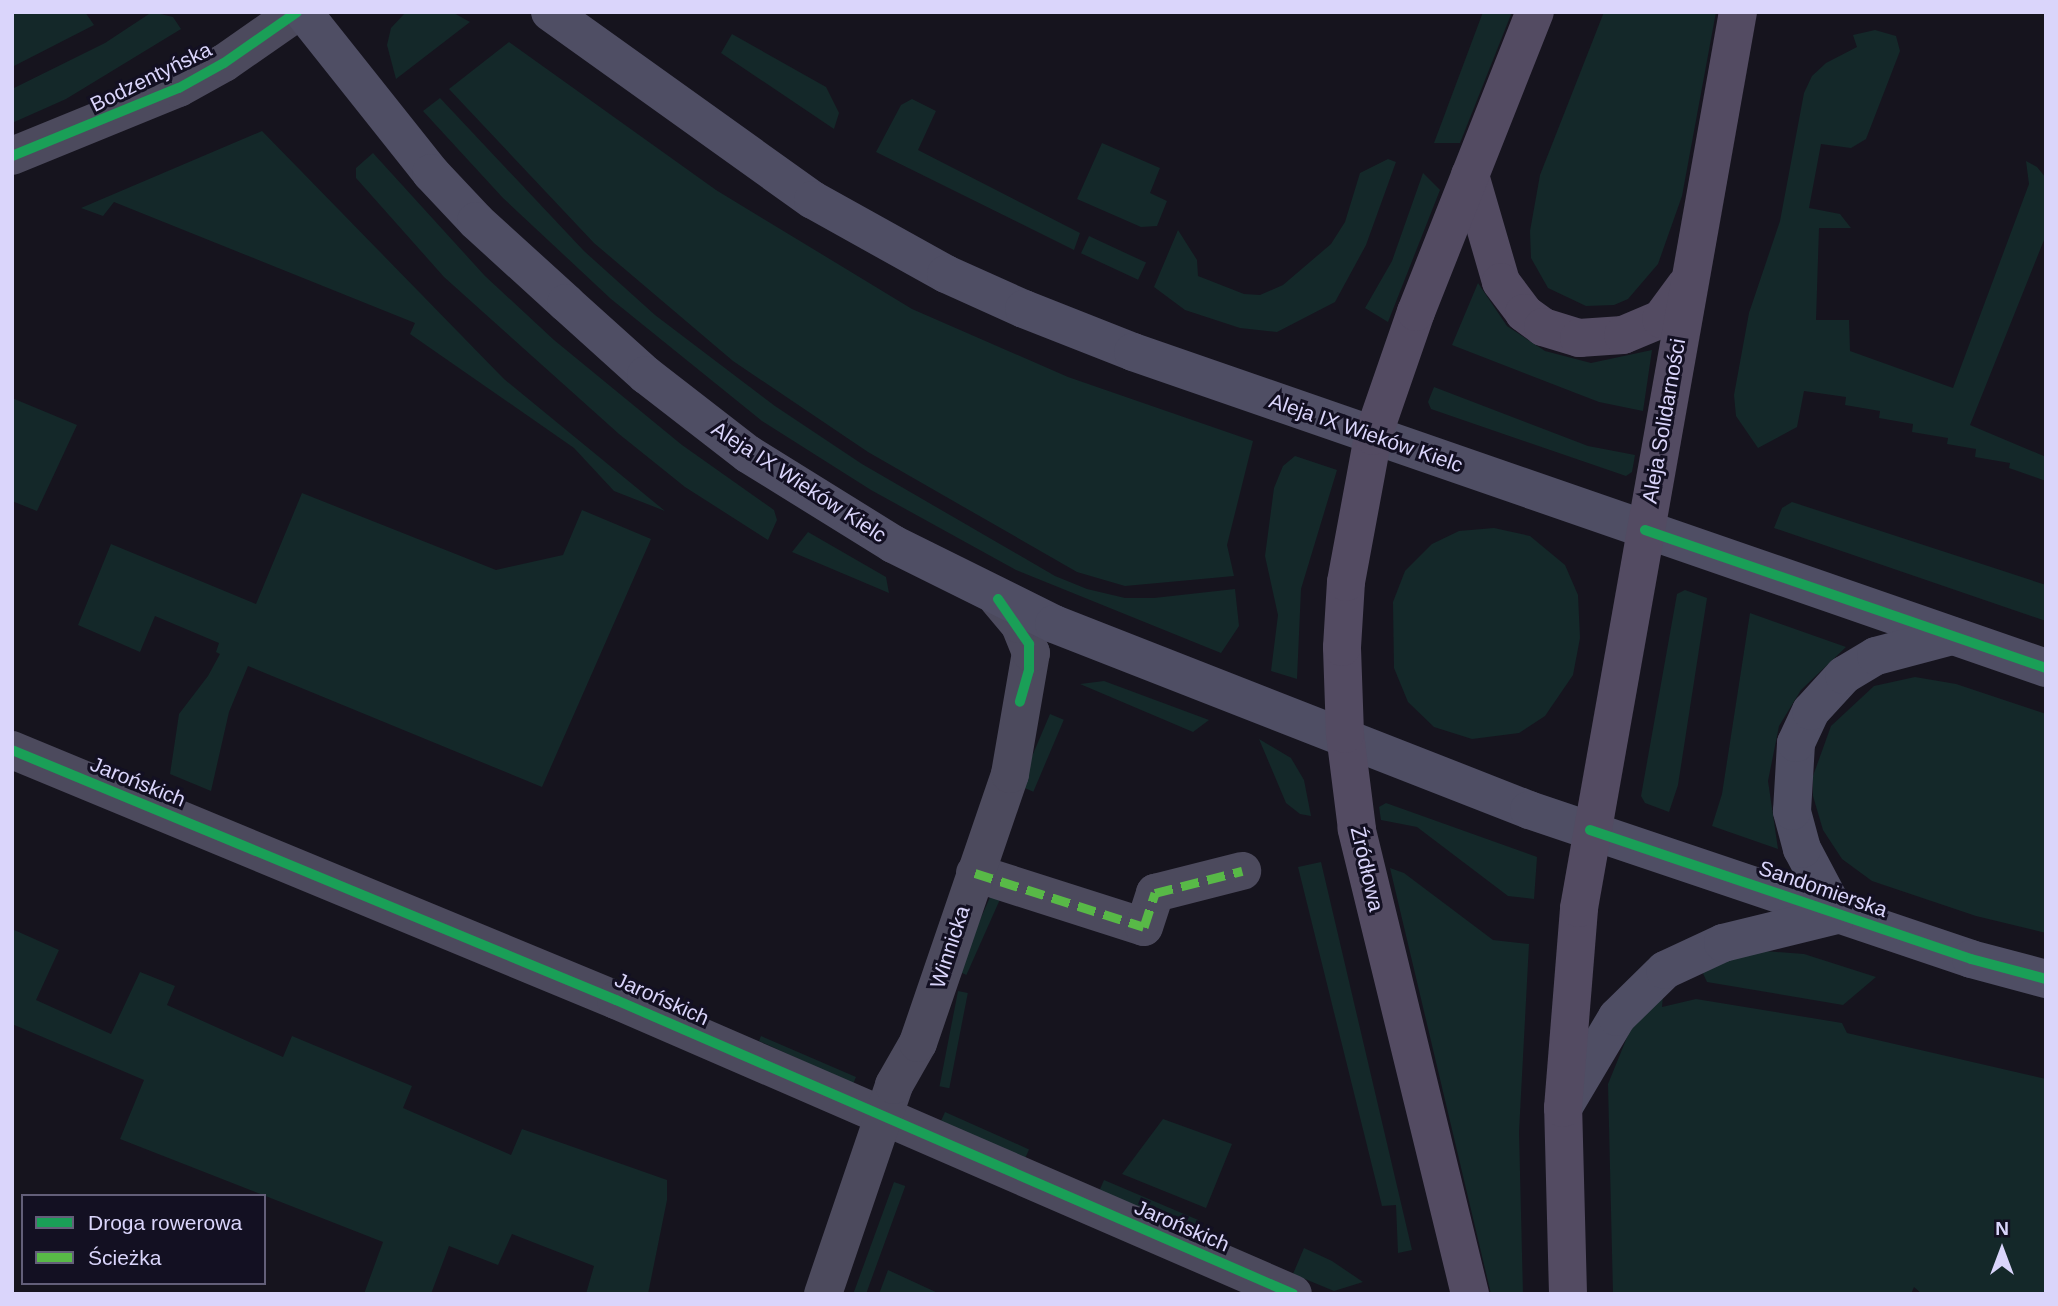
<!DOCTYPE html>
<html>
<head>
<meta charset="utf-8">
<style>
  body { margin:0 }
  #map { position:relative; width:2058px; height:1306px; overflow:hidden; background:#16141e; font-family:Helvetica,sans-serif }
  div>[style] { position:absolute }
  [style*='--x'] { left:calc(var(--x)*1px); top:calc(var(--y)*1px); width:calc(var(--w)*1px); rotate:calc(var(--a)*1deg) }
  .green>* { inset:0; background:#142829; transform-origin:0 0 }
  .street>* { height:38px; margin:-19px; padding:0 19px; transform-origin:19px; border-radius:19px; background:#4c4a5d }
  .secondary>* { height:38px; margin:-19px; padding:0 19px; transform-origin:19px; border-radius:19px; background:#4f4e64 }
  .primary>* { height:38px; margin:-19px; padding:0 19px; transform-origin:19px; border-radius:19px; background:#534b62 }
  .quiet>* { height:9px; margin-top:-4.5px; transform-origin:0; background:repeating-linear-gradient(90deg,#58b947 0 18px,transparent 0 27px) }
  .cycleway>* { height:10px; margin:-5px; padding:0 5px; transform-origin:5px; border-radius:5px; background:#1a9f57 }
  span { translate:-50% -50%; white-space:nowrap; text-align:center; line-height:1.15; -webkit-text-stroke:6px #131022; paint-order:stroke }
  .street-label { font-size:21px; color:#dad5fb }
  .frame { position:absolute; inset:0; border:14px solid #dad5fb; pointer-events:none }
  .legend { position:absolute; left:21px; top:1194px; width:245px; height:91px; box-sizing:border-box; background:#131022; border:2px solid #635f79; margin:0; padding:9px 12px; list-style:none; font-size:21px; color:#dad5fb }
  .legend li { display:flex; align-items:center; gap:14px; height:35px }
  .legend b { width:35px; border:2px solid #635f79 }
  .north { position:absolute; left:1967px; top:1215px; width:70px; height:70px; -webkit-text-stroke:5px #131022; paint-order:stroke; rotate:0deg; font-size:19px; font-weight:700; line-height:28px; text-align:center; color:#dad5fb }
  .north::after { content:''; display:block; margin:auto; width:24px; height:32px; background:#dad5fb; clip-path:polygon(50% 0,100% 100%,50% 72%,0 100%) }
</style>
</head>
<body>
<div id="map">
  <div class="green">
    <div style="clip-path:polygon(12px 12px,85px 12px,94px 25px,12px 67px)"></div>
    <div style="clip-path:polygon(152px 12px,173px 17px,181px 29px,66px 99px,12px 123px,12px 89px,105px 43px)"></div>
    <div style="clip-path:polygon(406px 12px,452px 12px,470px 22px,396px 79px,387px 45px,391px 28px)"></div>
    <div style="clip-path:polygon(1483px 12px,1512px 12px,1460px 143px,1434px 143px)"></div>
    <div style="clip-path:polygon(1604px 12px,1716px 12px,1682px 196px,1658px 264px,1628px 299px,1614px 305px,1586px 306px,1548px 288px,1531px 258px,1530px 231px,1540px 175px)"></div>
    <div style="clip-path:polygon(1875px 30px,1896px 36px,1900px 51px,1866px 139px,1851px 148px,1821px 144px,1809px 208px,1840px 214px,1851px 228px,1819px 228px,1816px 320px,1849px 320px,1850px 351px,1953px 388px,2029px 184px,2026px 161px,2037px 167px,2046px 178px,2046px 235px,1970px 425px,2046px 457px,2046px 481px,2009px 468px,2010px 463px,1975px 457px,1976px 449px,1947px 444px,1948px 438px,1912px 432px,1913px 424px,1879px 418px,1880px 411px,1845px 405px,1846px 397px,1804px 391px,1797px 427px,1758px 448px,1736px 416px,1734px 395px,1749px 313px,1780px 221px,1804px 93px,1812px 76px,1826px 63px,1857px 47px,1853px 35px)"></div>
    <div style="clip-path:polygon(732px 34px,826px 87px,839px 113px,834px 129px,721px 53px)"></div>
    <div style="clip-path:polygon(509px 42px,716px 190px,912px 309px,1068px 377px,1253px 441px,1227px 545px,1234px 576px,1125px 586px,1077px 572px,868px 452px,733px 361px,594px 243px,449px 89px)"></div>
    <div style="clip-path:polygon(440px 98px,584px 251px,655px 315px,775px 406px,862px 464px,1055px 576px,1087px 589px,1125px 598px,1154px 598px,1235px 589px,1239px 626px,1221px 653px,1016px 570px,871px 490px,762px 421px,611px 299px,503px 198px,423px 111px)"></div>
    <div style="clip-path:polygon(912px 99px,936px 111px,918px 150px,1080px 233px,1074px 250px,876px 152px,901px 105px)"></div>
    <div style="clip-path:polygon(262px 131px,504px 379px,665px 511px,614px 491px,574px 448px,410px 334px,415px 323px,114px 202px,103px 216px,81px 208px)"></div>
    <div style="clip-path:polygon(1102px 143px,1160px 168px,1150px 193px,1167px 201px,1157px 226px,1141px 227px,1077px 199px)"></div>
    <div style="clip-path:polygon(373px 153px,485px 276px,554px 340px,682px 445px,774px 510px,777px 520px,768px 540px,685px 487px,619px 434px,444px 277px,356px 178px,356px 168px)"></div>
    <div style="clip-path:polygon(1388px 159px,1396px 162px,1366px 245px,1335px 302px,1277px 332px,1240px 328px,1185px 310px,1154px 287px,1178px 230px,1197px 260px,1198px 276px,1244px 294px,1260px 295px,1283px 285px,1331px 244px,1345px 222px,1360px 173px)"></div>
    <div style="clip-path:polygon(1423px 173px,1440px 190px,1388px 322px,1365px 308px,1392px 261px)"></div>
    <div style="left:1089px;top:236px;width:63px;height:19px;rotate:25deg"></div>
    <div style="clip-path:polygon(1478px 283px,1507px 326px,1545px 351px,1591px 363px,1652px 350px,1643px 411px,1599px 402px,1452px 345px)"></div>
    <div style="clip-path:polygon(1434px 387px,1588px 446px,1635px 455px,1632px 472px,1626px 476px,1431px 409px,1428px 402px)"></div>
    <div style="clip-path:polygon(12px 398px,77px 425px,37px 511px,12px 501px)"></div>
    <div style="clip-path:polygon(1295px 456px,1337px 470px,1301px 589px,1297px 679px,1271px 671px,1278px 615px,1265px 556px,1274px 488px,1283px 466px)"></div>
    <div style="clip-path:polygon(302px 493px,496px 570px,563px 555px,582px 510px,651px 539px,542px 787px,248px 666px,229px 712px,211px 791px,170px 774px,179px 714px,208px 676px,220px 654px,216px 652px,219px 643px,155px 616px,140px 652px,78px 625px,111px 544px,256px 604px)"></div>
    <div style="clip-path:polygon(1792px 502px,2046px 585px,2046px 621px,1774px 528px,1782px 508px)"></div>
    <div style="clip-path:polygon(1494px 528px,1530px 536px,1565px 565px,1578px 595px,1580px 638px,1573px 675px,1545px 716px,1519px 733px,1472px 739px,1434px 727px,1408px 702px,1394px 668px,1393px 602px,1405px 571px,1432px 544px,1459px 531px)"></div>
    <div style="clip-path:polygon(808px 532px,886px 577px,889px 593px,792px 552px)"></div>
    <div style="clip-path:polygon(1685px 590px,1707px 598px,1678px 785px,1669px 812px,1645px 803px,1641px 796px,1677px 594px)"></div>
    <div style="clip-path:polygon(1750px 613px,1846px 647px,1801px 690px,1779px 726px,1768px 781px,1778px 849px,1712px 826px,1722px 794px)"></div>
    <div style="clip-path:polygon(1915px 677px,1956px 684px,2046px 714px,2046px 933px,1976px 916px,1872px 881px,1842px 859px,1823px 830px,1813px 796px,1813px 776px,1831px 726px,1874px 686px)"></div>
    <div style="clip-path:polygon(1104px 681px,1209px 720px,1193px 732px,1080px 684px)"></div>
    <div style="left:1050px;top:714px;width:15px;height:78px;rotate:23deg"></div>
    <div style="clip-path:polygon(1259px 739px,1291px 758px,1304px 780px,1311px 816px,1300px 814px,1286px 803px)"></div>
    <div style="clip-path:polygon(1386px 803px,1537px 857px,1534px 899px,1508px 896px,1417px 827px,1381px 820px,1379px 807px)"></div>
    <div style="clip-path:polygon(1321px 862px,1412px 1250px,1398px 1253px,1396px 1205px,1382px 1206px,1298px 867px)"></div>
    <div style="clip-path:polygon(1390px 868px,1404px 873px,1493px 940px,1529px 944px,1519px 1132px,1523px 1294px,1491px 1294px)"></div>
    <div style="left:991px;top:895px;width:10px;height:83px;rotate:24deg"></div>
    <div style="clip-path:polygon(12px 929px,59px 950px,36px 1000px,111px 1034px,140px 972px,175px 986px,167px 1005px,283px 1057px,292px 1036px,412px 1086px,403px 1108px,511px 1155px,522px 1129px,667px 1180px,667px 1200px,648px 1294px,586px 1294px,594px 1266px,512px 1234px,498px 1265px,449px 1246px,431px 1294px,364px 1294px,383px 1242px,120px 1139px,144px 1080px,12px 1024px)"></div>
    <div style="clip-path:polygon(1764px 951px,1804px 954px,1876px 977px,1843px 1005px,1707px 982px,1700px 967px)"></div>
    <div style="left:958px;top:991px;width:10px;height:97px;rotate:11deg"></div>
    <div style="clip-path:polygon(1663px 995px,1662px 1007px,1696px 999px,1842px 1023px,1847px 1033px,2046px 1079px,2046px 1294px,1922px 1294px,1914px 1287px,1911px 1294px,1613px 1294px,1608px 1084px,1630px 1030px)"></div>
    <div style="clip-path:polygon(761px 1036px,856px 1077px,853px 1084px,759px 1041px)"></div>
    <div style="left:945px;top:1112px;width:92px;height:14px;rotate:24deg"></div>
    <div style="clip-path:polygon(1163px 1119px,1232px 1144px,1206px 1208px,1122px 1174px)"></div>
    <div style="left:1104px;top:1180px;width:103px;height:12px;rotate:23deg"></div>
    <div style="left:894px;top:1182px;width:12px;height:119px;rotate:20deg"></div>
    <div style="clip-path:polygon(1304px 1248px,1332px 1261px,1363px 1282px,1334px 1291px,1293px 1274px)"></div>
    <div style="clip-path:polygon(888px 1270px,940px 1294px,879px 1294px)"></div>
  </div>
  <div class="street">
    <div style="--x:12;--y:156;--w:180;--a:-22.2"></div>
    <div style="--x:179;--y:88;--w:51;--a:-29.1"></div>
    <div style="--x:224;--y:63;--w:89;--a:-34.9"></div>
    <div style="--x:12;--y:750;--w:654;--a:22.49"></div>
    <div style="--x:616;--y:1000;--w:738;--a:23.47"></div>
    <div style="--x:975;--y:873;--w:177;--a:17.7"></div>
    <div style="--x:1144;--y:927;--w:36;--a:-72"></div>
    <div style="--x:1155;--y:893;--w:90;--a:-14.2"></div>
    <div style="--x:823;--y:1294;--w:221;--a:-71.2"></div>
    <div style="--x:894;--y:1085;--w:48;--a:-60.3"></div>
    <div style="--x:918;--y:1043;--w:284;--a:-71.1"></div>
    <div style="--x:1010;--y:774;--w:123;--a:-80.2"></div>
    <div style="--x:1031;--y:653;--w:31;--a:-112"></div>
    <div style="--x:1019;--y:624;--w:33;--a:-130"></div>
  </div>
  <div class="secondary">
    <div style="--x:303;--y:12;--w:206;--a:51.5"></div>
    <div style="--x:431;--y:173;--w:66;--a:46.8"></div>
    <div style="--x:476;--y:221;--w:122;--a:42.3"></div>
    <div style="--x:566;--y:303;--w:108;--a:42"></div>
    <div style="--x:646;--y:375;--w:129;--a:37.8"></div>
    <div style="--x:748;--y:454;--w:171;--a:31.8"></div>
    <div style="--x:893;--y:544;--w:180;--a:26.4"></div>
    <div style="--x:1054;--y:624;--w:510;--a:21.38"></div>
    <div style="--x:1529;--y:810;--w:466;--a:18.6"></div>
    <div style="--x:1971;--y:959;--w:78;--a:14.9"></div>
    <div style="--x:550;--y:12;--w:323;--a:35.6"></div>
    <div style="--x:813;--y:200;--w:152;--a:29.1"></div>
    <div style="--x:946;--y:274;--w:85;--a:24.2"></div>
    <div style="--x:1024;--y:309;--w:117;--a:21.5"></div>
    <div style="--x:1133;--y:352;--w:966;--a:19.09"></div>
    <div style="--x:1837;--y:915;--w:75;--a:-117.9"></div>
    <div style="--x:1802;--y:849;--w:39;--a:-105"></div>
    <div style="--x:1792;--y:811;--w:68;--a:-86.6"></div>
    <div style="--x:1796;--y:743;--w:35;--a:-65"></div>
    <div style="--x:1811;--y:711;--w:49;--a:-47.5"></div>
    <div style="--x:1844;--y:675;--w:37;--a:-31"></div>
    <div style="--x:1876;--y:656;--w:79;--a:-14.7"></div>
    <div style="--x:1563;--y:1108;--w:106;--a:-59.3"></div>
    <div style="--x:1617;--y:1017;--w:67;--a:-44.4"></div>
    <div style="--x:1665;--y:970;--w:64;--a:-25"></div>
    <div style="--x:1723;--y:943;--w:117;--a:-13.8"></div>
  </div>
  <div class="primary">
    <div style="--x:1470;--y:175;--w:111;--a:73.8"></div>
    <div style="--x:1501;--y:282;--w:39;--a:53"></div>
    <div style="--x:1524;--y:313;--w:24;--a:36"></div>
    <div style="--x:1543;--y:327;--w:38;--a:17"></div>
    <div style="--x:1579;--y:338;--w:44;--a:-3.9"></div>
    <div style="--x:1623;--y:335;--w:41;--a:-22.8"></div>
    <div style="--x:1661;--y:319;--w:42;--a:-53.7"></div>
    <div style="--x:1470;--y:1294;--w:479;--a:-103.7"></div>
    <div style="--x:1357;--y:829;--w:96;--a:-97.2"></div>
    <div style="--x:1345;--y:734;--w:87;--a:-92"></div>
    <div style="--x:1342;--y:647;--w:65;--a:-86.5"></div>
    <div style="--x:1346;--y:582;--w:148;--a:-79.5"></div>
    <div style="--x:1373;--y:436;--w:131;--a:-70.9"></div>
    <div style="--x:1416;--y:312;--w:323;--a:-68.4"></div>
    <div style="--x:1568;--y:1294;--w:186;--a:-91.5"></div>
    <div style="--x:1563;--y:1108;--w:201;--a:-85.4"></div>
    <div style="--x:1579;--y:908;--w:910;--a:-79.94"></div>
  </div>
  <div class="quiet">
    <div style="--x:975;--y:873;--w:177;--a:17.7"></div>
    <div style="--x:1144;--y:927;--w:36;--a:-72"></div>
    <div style="--x:1155;--y:893;--w:90;--a:-14.2"></div>
  </div>
  <div class="cycleway">
    <div style="--x:12;--y:156;--w:180;--a:-22.2"></div>
    <div style="--x:179;--y:88;--w:51;--a:-29.1"></div>
    <div style="--x:224;--y:63;--w:89;--a:-34.9"></div>
    <div style="--x:1645;--y:530;--w:424;--a:19"></div>
    <div style="--x:998;--y:599;--w:55;--a:55.4"></div>
    <div style="--x:1029;--y:644;--w:26;--a:90"></div>
    <div style="--x:1029;--y:670;--w:33;--a:106"></div>
    <div style="--x:12;--y:750;--w:654;--a:22.49"></div>
    <div style="--x:616;--y:1000;--w:738;--a:23.47"></div>
    <div style="--x:1590;--y:830;--w:402;--a:18.7"></div>
    <div style="--x:1971;--y:959;--w:78;--a:14.9"></div>
  </div>
  <div class="street-label">
    <span style="left:151px;top:77px;rotate:-26deg">Bodzentyńska</span>
    <span style="left:1664px;top:421px;rotate:-80deg">Aleja Solidarności</span>
    <span style="left:1366px;top:433px;rotate:19deg">Aleja IX Wieków Kielc</span>
    <span style="left:799px;top:482px;rotate:33deg">Aleja IX Wieków Kielc</span>
    <span style="left:138px;top:782px;rotate:22deg">Jarońskich</span>
    <span style="left:1367px;top:869px;rotate:77deg">Źródłowa</span>
    <span style="left:1823px;top:889px;rotate:19deg">Sandomierska</span>
    <span style="left:950px;top:947px;rotate:-72deg">Winnicka</span>
    <span style="left:662px;top:999px;rotate:24deg">Jarońskich</span>
    <span style="left:1182px;top:1226px;rotate:23deg">Jarońskich</span>
  </div>
  <div class="frame"></div>
  <ul class="legend">
  <li><b style="height:9px;background:#1a9f57"></b>Droga rowerowa</li>
  <li><b style="height:9px;background:#58b947"></b>Ścieżka</li>
  </ul>
  <div class="north">N</div>
</div>
</body>
</html>
